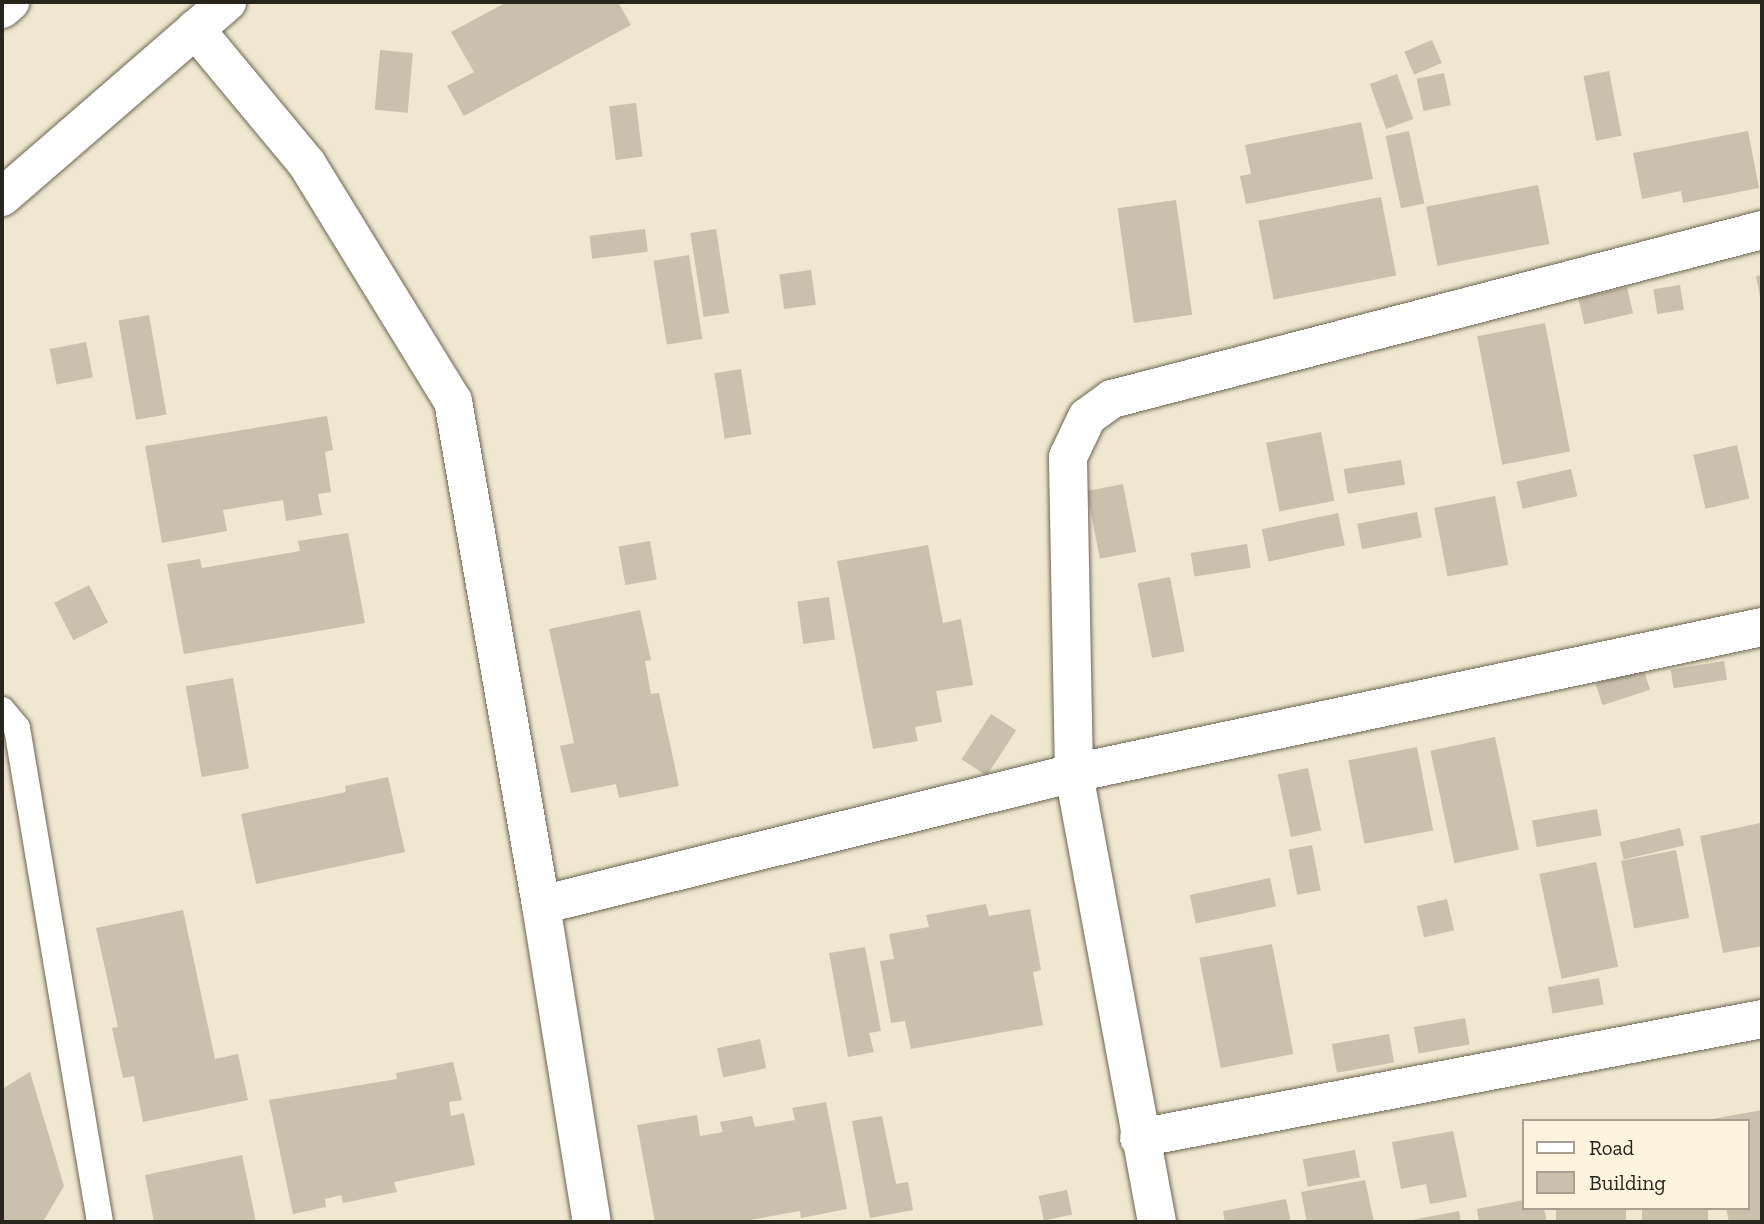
<!DOCTYPE html>
<html>
<head>
<meta charset="utf-8">
<style>
  body { margin:0 }
  #map { position:relative; width:1764px; height:1224px; overflow:hidden; background:#f0e7d0; font-family:"Zilla Slab",serif }
  div>[style] { position:absolute }
  [style*='--x'] { left:calc(var(--x)*1px); top:calc(var(--y)*1px); width:calc(var(--w)*1px); rotate:calc(var(--a)*1deg) }
  .building>* { inset:0; background:#cac1ac; transform-origin:0 0 }
  .roads { filter:drop-shadow(0 0 2px #6d6551) drop-shadow(0 0 2px #6d6551) }
  .service>* { height:26px; margin:-13px; padding:0 13px; transform-origin:13px; border-radius:13px; background:#fff }
  .minor>* { height:38px; margin:-19px; padding:0 19px; transform-origin:19px; border-radius:19px; background:#fff }
  .tertiary>* { height:38px; margin:-19px; padding:0 19px; transform-origin:19px; border-radius:19px; background:#fff }
  span { translate:-50% -50%; white-space:nowrap; text-align:center; line-height:1.15; -webkit-text-stroke:7px #fef4de; paint-order:stroke }
  .frame { position:absolute; inset:0; border:4px solid #28251d; pointer-events:none }
  .legend { position:absolute; left:1522px; top:1119px; width:228px; height:91px; box-sizing:border-box; background:#fef4de; border:2px solid #a8a191; margin:0; padding:9px 12px; list-style:none; font-size:21px; color:#28251d }
  .legend li { display:flex; align-items:center; gap:14px; height:35px }
  .legend b { width:35px; border:2px solid #a8a191 }
</style>
</head>
<body>
<div id="map">
  <div class="building">
    <div style="clip-path:polygon(507px 2px,618px 2px,631px 25px,464px 116px,447px 86px,474px 72px,451px 32px)"></div>
    <div style="left:1432px;top:40px;width:25px;height:30px;rotate:67deg"></div>
    <div style="left:380px;top:50px;width:33px;height:60px;rotate:5deg"></div>
    <div style="left:1609px;top:71px;width:66px;height:26px;rotate:79deg"></div>
    <div style="left:1444px;top:73px;width:33px;height:28px;rotate:78deg"></div>
    <div style="left:1397px;top:74px;width:48px;height:29px;rotate:70deg"></div>
    <div style="left:636px;top:103px;width:54px;height:27px;rotate:83deg"></div>
    <div style="clip-path:polygon(1361px 122px,1373px 179px,1246px 204px,1240px 176px,1251px 174px,1245px 145px)"></div>
    <div style="left:1409px;top:131px;width:74px;height:24px;rotate:78deg"></div>
    <div style="clip-path:polygon(1748px 131px,1759px 188px,1683px 203px,1681px 191px,1642px 199px,1633px 153px)"></div>
    <div style="left:1538px;top:185px;width:60px;height:114px;rotate:79deg"></div>
    <div style="left:1381px;top:197px;width:80px;height:125px;rotate:79deg"></div>
    <div style="left:1176px;top:200px;width:116px;height:59px;rotate:82deg"></div>
    <div style="left:645px;top:229px;width:23px;height:56px;rotate:83deg"></div>
    <div style="left:716px;top:229px;width:85px;height:26px;rotate:81deg"></div>
    <div style="left:689px;top:255px;width:85px;height:36px;rotate:81deg"></div>
    <div style="left:811px;top:270px;width:35px;height:32px;rotate:82deg"></div>
    <div style="clip-path:polygon(1762px 275px,1762px 302px,1761px 302px,1756px 276px)"></div>
    <div style="left:1680px;top:285px;width:25px;height:27px;rotate:81deg"></div>
    <div style="left:1627px;top:287px;width:27px;height:50px;rotate:77deg"></div>
    <div style="left:149px;top:315px;width:101px;height:31px;rotate:80deg"></div>
    <div style="left:1545px;top:323px;width:131px;height:69px;rotate:79deg"></div>
    <div style="left:86px;top:342px;width:36px;height:37px;rotate:79deg"></div>
    <div style="left:741px;top:369px;width:66px;height:27px;rotate:81deg"></div>
    <div style="clip-path:polygon(327px 416px,333px 450px,325px 452px,331px 492px,318px 494px,322px 515px,286px 521px,283px 500px,223px 510px,227px 531px,162px 543px,145px 446px)"></div>
    <div style="left:1321px;top:432px;width:70px;height:56px;rotate:79deg"></div>
    <div style="left:1737px;top:445px;width:55px;height:45px;rotate:77deg"></div>
    <div style="left:1401px;top:460px;width:25px;height:58px;rotate:81deg"></div>
    <div style="left:1571px;top:469px;width:28px;height:56px;rotate:77deg"></div>
    <div style="left:1123px;top:484px;width:69px;height:37px;rotate:79deg"></div>
    <div style="left:1495px;top:496px;width:70px;height:62px;rotate:79deg"></div>
    <div style="left:1417px;top:512px;width:26px;height:61px;rotate:79deg"></div>
    <div style="left:1338px;top:513px;width:33px;height:78px;rotate:78deg"></div>
    <div style="clip-path:polygon(348px 533px,365px 623px,184px 654px,167px 564px,200px 559px,202px 568px,300px 551px,298px 541px)"></div>
    <div style="left:650px;top:541px;width:39px;height:32px;rotate:80deg"></div>
    <div style="left:1247px;top:544px;width:24px;height:57px;rotate:81deg"></div>
    <div style="clip-path:polygon(928px 545px,943px 623px,961px 619px,973px 685px,936px 691px,942px 722px,915px 727px,918px 741px,873px 749px,837px 561px)"></div>
    <div style="left:1170px;top:577px;width:76px;height:33px;rotate:79deg"></div>
    <div style="left:89px;top:585px;width:42px;height:39px;rotate:63deg"></div>
    <div style="left:829px;top:597px;width:43px;height:32px;rotate:82deg"></div>
    <div style="clip-path:polygon(640px 610px,651px 660px,645px 661px,651px 694px,659px 693px,679px 786px,619px 798px,616px 784px,571px 793px,560px 746px,574px 743px,549px 629px)"></div>
    <div style="left:1724px;top:661px;width:19px;height:54px;rotate:81deg"></div>
    <div style="left:1643px;top:668px;width:23px;height:50px;rotate:72deg"></div>
    <div style="left:233px;top:678px;width:92px;height:48px;rotate:80deg"></div>
    <div style="left:991px;top:714px;width:30px;height:54px;rotate:33deg"></div>
    <div style="left:1495px;top:737px;width:115px;height:66px;rotate:78deg"></div>
    <div style="left:1417px;top:747px;width:85px;height:70px;rotate:79deg"></div>
    <div style="left:1308px;top:768px;width:64px;height:31px;rotate:78deg"></div>
    <div style="clip-path:polygon(388px 777px,405px 852px,256px 884px,241px 814px,346px 792px,345px 786px)"></div>
    <div style="left:1597px;top:809px;width:27px;height:66px;rotate:80deg"></div>
    <div style="clip-path:polygon(1760px 823px,1762px 946px,1723px 953px,1700px 836px)"></div>
    <div style="left:1680px;top:828px;width:18px;height:62px;rotate:77deg"></div>
    <div style="left:1312px;top:845px;width:46px;height:24px;rotate:79deg"></div>
    <div style="left:1676px;top:850px;width:69px;height:56px;rotate:79deg"></div>
    <div style="left:1596px;top:862px;width:107px;height:58px;rotate:78deg"></div>
    <div style="left:1270px;top:878px;width:29px;height:82px;rotate:78deg"></div>
    <div style="left:1447px;top:899px;width:32px;height:31px;rotate:77deg"></div>
    <div style="clip-path:polygon(986px 904px,989px 916px,1030px 909px,1041px 970px,1033px 972px,1043px 1025px,911px 1049px,905px 1021px,891px 1023px,880px 961px,894px 959px,889px 934px,929px 927px,926px 915px)"></div>
    <div style="clip-path:polygon(183px 910px,215px 1059px,238px 1054px,248px 1100px,143px 1122px,134px 1076px,123px 1078px,112px 1028px,118px 1027px,96px 928px)"></div>
    <div style="left:1272px;top:944px;width:112px;height:74px;rotate:79deg"></div>
    <div style="clip-path:polygon(865px 947px,881px 1031px,869px 1033px,874px 1052px,848px 1057px,829px 953px)"></div>
    <div style="left:1599px;top:978px;width:27px;height:52px;rotate:80deg"></div>
    <div style="left:1465px;top:1018px;width:27px;height:52px;rotate:80deg"></div>
    <div style="left:1389px;top:1034px;width:29px;height:58px;rotate:80deg"></div>
    <div style="left:760px;top:1039px;width:30px;height:44px;rotate:78deg"></div>
    <div style="clip-path:polygon(453px 1062px,462px 1100px,449px 1102px,451px 1116px,464px 1113px,475px 1165px,394px 1182px,397px 1192px,343px 1203px,341px 1195px,325px 1199px,326px 1207px,293px 1214px,269px 1100px,397px 1079px,396px 1073px)"></div>
    <div style="clip-path:polygon(30px 1072px,64px 1186px,43px 1222px,2px 1222px,2px 1089px)"></div>
    <div style="clip-path:polygon(826px 1102px,847px 1209px,801px 1218px,800px 1211px,739px 1222px,655px 1222px,637px 1125px,697px 1115px,700px 1136px,723px 1132px,720px 1122px,752px 1116px,755px 1127px,795px 1120px,792px 1108px)"></div>
    <div style="clip-path:polygon(1762px 1110px,1762px 1222px,1729px 1222px,1726px 1208px,1748px 1208px,1748px 1121px,1712px 1119px)"></div>
    <div style="clip-path:polygon(882px 1116px,896px 1184px,908px 1182px,913px 1210px,870px 1218px,852px 1121px)"></div>
    <div style="clip-path:polygon(1453px 1131px,1467px 1197px,1430px 1204px,1426px 1184px,1401px 1189px,1392px 1142px)"></div>
    <div style="left:1355px;top:1150px;width:28px;height:53px;rotate:80deg"></div>
    <div style="clip-path:polygon(242px 1155px,256px 1222px,154px 1222px,145px 1175px)"></div>
    <div style="clip-path:polygon(1365px 1180px,1374px 1222px,1307px 1222px,1301px 1192px)"></div>
    <div style="left:1067px;top:1190px;width:25px;height:29px;rotate:78deg"></div>
    <div style="clip-path:polygon(1286px 1199px,1291px 1222px,1225px 1222px,1223px 1211px)"></div>
    <div style="clip-path:polygon(1524px 1200px,1524px 1208px,1544px 1208px,1547px 1222px,1479px 1222px,1477px 1209px)"></div>
    <div style="left:1556px;top:1208px;width:70px;height:14px"></div>
    <div style="left:1642px;top:1208px;width:66px;height:14px"></div>
    <div style="clip-path:polygon(1459px 1211px,1461px 1222px,1407px 1222px,1407px 1221px)"></div>
  </div>
  <div class="roads">
    <div class="service">
      <div style="--x:2;--y:710;--w:23;--a:50"></div>
      <div style="--x:17;--y:728;--w:501;--a:80.46"></div>
    </div>
    <div class="minor">
      <div style="--x:2;--y:9;--w:11;--a:-41"></div>
      <div style="--x:195;--y:29;--w:175;--a:50.3"></div>
      <div style="--x:307;--y:164;--w:278;--a:58.4"></div>
      <div style="--x:453;--y:401;--w:512;--a:80.1"></div>
      <div style="--x:541;--y:905;--w:549;--a:-13.91"></div>
      <div style="--x:1074;--y:773;--w:703;--a:-11.98"></div>
      <div style="--x:541;--y:905;--w:321;--a:80.9"></div>
      <div style="--x:1139;--y:1138;--w:634;--a:-10.81"></div>
      <div style="--x:1157;--y:1222;--w:457;--a:-100.5"></div>
      <div style="--x:1074;--y:773;--w:316;--a:-91.1"></div>
      <div style="--x:1068;--y:457;--w:44;--a:-64.6"></div>
      <div style="--x:1087;--y:417;--w:31;--a:-36"></div>
      <div style="--x:1112;--y:399;--w:672;--a:-14.57"></div>
    </div>
    <div class="tertiary">
      <div style="--x:2;--y:197;--w:298;--a:-40.9"></div>
    </div>
  </div>
  <div class="frame"></div>
  <ul class="legend">
  <li><b style="height:9px;background:#fff"></b>Road</li>
  <li><b style="height:19px;background:#cac1ac"></b>Building</li>
  </ul>
</div>
</body>
</html>
